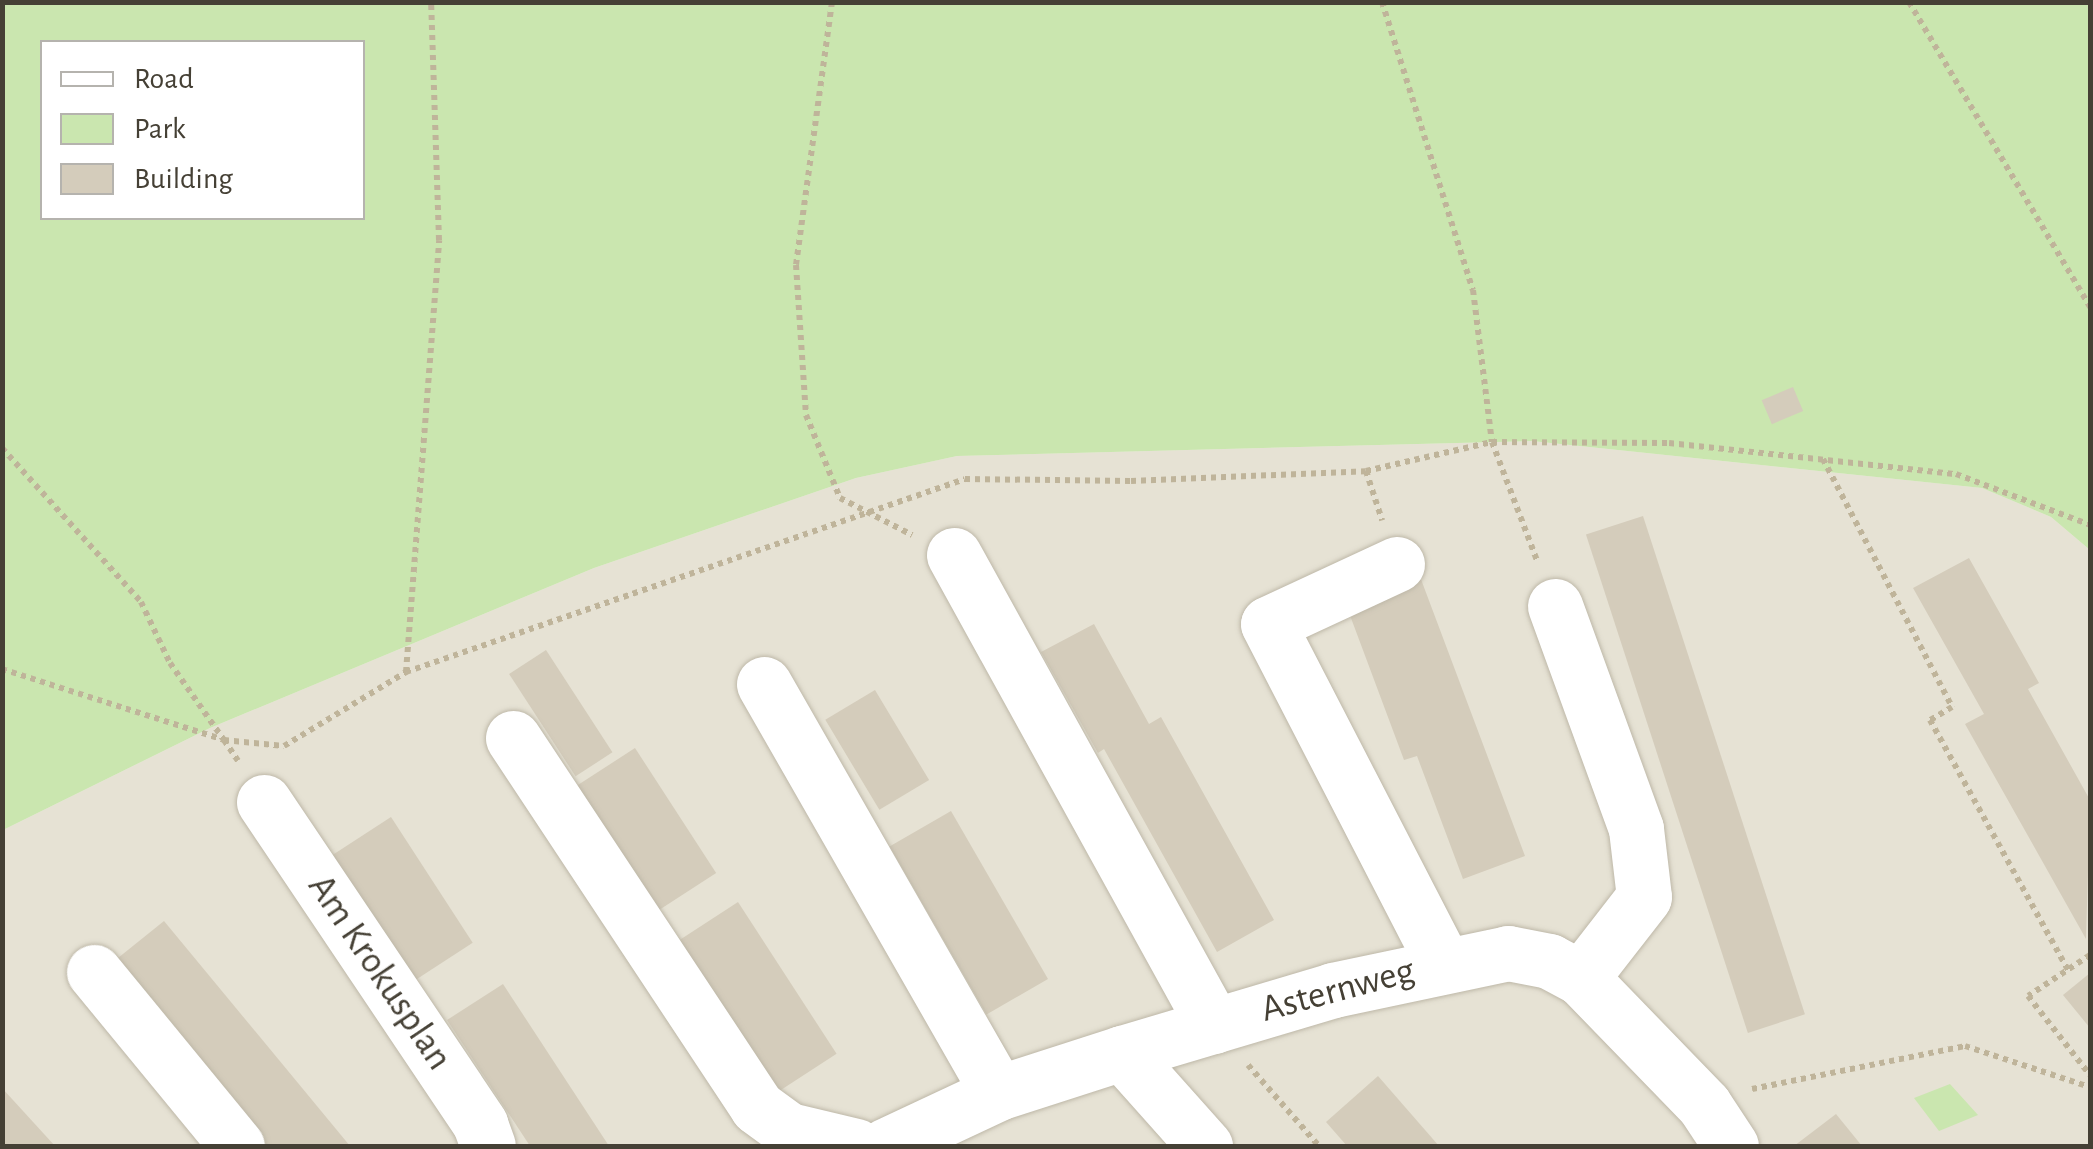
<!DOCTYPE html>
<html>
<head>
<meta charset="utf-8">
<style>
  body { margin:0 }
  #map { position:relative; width:2093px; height:1149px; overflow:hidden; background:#f2efe6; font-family:"Alegreya Sans",sans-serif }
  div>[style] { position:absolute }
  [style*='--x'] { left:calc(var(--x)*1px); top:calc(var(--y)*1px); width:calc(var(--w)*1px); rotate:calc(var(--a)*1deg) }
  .residential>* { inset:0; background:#e6e2d4 }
  .green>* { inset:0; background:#cae6af }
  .building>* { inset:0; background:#d4ccbb; transform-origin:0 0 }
  .path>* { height:6px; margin-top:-3px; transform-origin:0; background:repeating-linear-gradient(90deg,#bfb49a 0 5px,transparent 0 10px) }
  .roads { filter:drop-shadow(0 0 2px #beb8a8) drop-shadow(0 0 2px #beb8a8) }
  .minor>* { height:55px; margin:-27.5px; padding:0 27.5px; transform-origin:27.5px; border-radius:27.5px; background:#fff }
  span { translate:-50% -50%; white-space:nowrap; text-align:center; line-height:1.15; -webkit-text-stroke:8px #fff; paint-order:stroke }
  .street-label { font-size:38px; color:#454035 }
  .frame { position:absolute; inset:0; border:5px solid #454035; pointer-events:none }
  .legend { position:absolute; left:40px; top:40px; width:325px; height:180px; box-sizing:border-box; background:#fff; border:2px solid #b5b3ae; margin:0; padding:12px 18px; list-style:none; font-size:30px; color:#454035 }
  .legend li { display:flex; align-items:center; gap:20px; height:50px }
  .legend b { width:50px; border:2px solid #b5b3ae }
</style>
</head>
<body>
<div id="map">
  <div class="residential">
    <div style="clip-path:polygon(1532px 441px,1982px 488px,2051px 517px,2090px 550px,2090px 1146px,3px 1146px,3px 830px,210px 728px,594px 568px,856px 478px,957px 456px)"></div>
  </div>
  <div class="green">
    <div style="clip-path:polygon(evenodd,3px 3px,2090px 3px,2090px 550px,2051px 517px,1982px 488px,1532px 441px,957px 456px,856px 478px,594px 568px,210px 728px,3px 830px,3px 3px,42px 42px,362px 42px,362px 218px,42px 218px,42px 42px)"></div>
    <div style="clip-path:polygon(1950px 1084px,1978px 1115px,1939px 1131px,1914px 1098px)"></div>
  </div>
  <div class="building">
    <div style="left:1793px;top:387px;width:26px;height:34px;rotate:67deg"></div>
    <div style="left:1643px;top:516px;width:524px;height:60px;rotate:72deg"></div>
    <div style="clip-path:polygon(1969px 558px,2039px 683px,2028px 689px,2090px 800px,2086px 939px,1965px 724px,1984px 714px,1913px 588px)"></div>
    <div style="clip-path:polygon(1419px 574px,1525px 856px,1463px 879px,1417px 756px,1404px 760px,1345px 602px)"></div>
    <div style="clip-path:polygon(1094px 624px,1149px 724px,1161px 717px,1274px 920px,1217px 952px,1104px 749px,1098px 753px,1041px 652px)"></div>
    <div style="left:546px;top:650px;width:122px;height:44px;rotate:57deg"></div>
    <div style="left:875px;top:690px;width:105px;height:58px;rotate:59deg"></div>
    <div style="left:635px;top:748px;width:149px;height:69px;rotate:57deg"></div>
    <div style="left:951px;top:811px;width:194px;height:71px;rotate:60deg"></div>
    <div style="left:391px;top:817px;width:150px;height:72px;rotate:57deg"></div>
    <div style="left:738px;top:902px;width:181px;height:77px;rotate:57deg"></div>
    <div style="clip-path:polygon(164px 921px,350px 1146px,265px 1146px,113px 962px)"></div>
    <div style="clip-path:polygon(2090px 973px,2090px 1028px,2063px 995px)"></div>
    <div style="clip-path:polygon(503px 984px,609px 1146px,530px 1146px,447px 1020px)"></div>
    <div style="clip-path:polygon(1378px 1076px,1439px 1146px,1347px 1146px,1326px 1122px)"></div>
    <div style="clip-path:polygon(2px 1088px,55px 1146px,2px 1146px)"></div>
    <div style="clip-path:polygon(1836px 1114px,1862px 1146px,1794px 1146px)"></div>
  </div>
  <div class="path">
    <div style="--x:832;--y:2;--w:265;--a:97.8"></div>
    <div style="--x:796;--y:265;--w:150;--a:86.2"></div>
    <div style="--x:806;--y:415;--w:90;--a:67.7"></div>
    <div style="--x:840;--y:498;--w:81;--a:27.2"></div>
    <div style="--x:1382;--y:2;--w:302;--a:72.5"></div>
    <div style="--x:1473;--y:290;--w:153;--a:82.9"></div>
    <div style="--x:1492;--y:442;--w:129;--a:69.2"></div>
    <div style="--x:1909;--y:2;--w:355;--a:59.3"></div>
    <div style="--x:2;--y:448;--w:207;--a:47.9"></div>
    <div style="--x:141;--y:602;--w:68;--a:64.6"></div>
    <div style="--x:170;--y:663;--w:94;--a:55"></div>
    <div style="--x:224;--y:740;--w:60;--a:5.7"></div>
    <div style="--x:284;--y:746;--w:143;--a:-31.2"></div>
    <div style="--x:406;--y:672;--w:591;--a:-19.05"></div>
    <div style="--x:965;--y:479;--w:166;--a:0.7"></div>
    <div style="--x:1131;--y:481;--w:235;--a:-2.4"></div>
    <div style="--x:1366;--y:471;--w:129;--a:-13"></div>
    <div style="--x:1492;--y:442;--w:177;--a:0.3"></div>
    <div style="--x:1669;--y:443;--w:289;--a:6.2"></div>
    <div style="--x:1956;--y:474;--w:143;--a:20.8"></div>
    <div style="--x:1823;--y:459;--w:280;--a:62.5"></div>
    <div style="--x:1952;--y:707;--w:26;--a:149"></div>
    <div style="--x:1930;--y:720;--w:286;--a:61.1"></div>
    <div style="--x:1366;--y:471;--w:52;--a:71.9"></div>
    <div style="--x:2;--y:669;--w:233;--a:17.7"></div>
    <div style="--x:224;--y:740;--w:25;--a:56"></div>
    <div style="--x:406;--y:672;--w:433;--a:-85.6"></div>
    <div style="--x:439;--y:240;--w:238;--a:-91.9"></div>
    <div style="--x:2090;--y:955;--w:74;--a:146.5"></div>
    <div style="--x:2028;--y:996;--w:100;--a:51.9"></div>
    <div style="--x:1248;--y:1065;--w:108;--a:48.8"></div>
    <div style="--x:1752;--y:1089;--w:217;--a:-11.4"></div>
    <div style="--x:1965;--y:1046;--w:132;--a:18.2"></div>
  </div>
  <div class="roads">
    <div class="minor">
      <div style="--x:954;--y:555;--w:538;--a:61.1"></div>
      <div style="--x:1397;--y:564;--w:142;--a:155.1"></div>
      <div style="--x:1268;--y:624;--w:382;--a:62.7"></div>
      <div style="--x:1555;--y:606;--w:237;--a:70"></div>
      <div style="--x:1636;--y:829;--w:68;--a:83.3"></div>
      <div style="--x:1644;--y:897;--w:103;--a:127.9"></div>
      <div style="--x:764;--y:684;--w:471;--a:60.2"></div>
      <div style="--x:513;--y:738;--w:442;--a:56.5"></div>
      <div style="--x:757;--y:1107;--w:39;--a:36"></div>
      <div style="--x:789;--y:1130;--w:69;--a:13.4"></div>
      <div style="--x:264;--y:802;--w:388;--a:56.1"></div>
      <div style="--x:480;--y:1124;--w:23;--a:70"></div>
      <div style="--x:94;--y:972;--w:225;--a:50.6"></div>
      <div style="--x:1122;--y:1053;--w:125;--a:48.3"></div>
      <div style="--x:885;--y:1146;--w:125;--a:-25.1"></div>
      <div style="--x:998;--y:1093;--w:130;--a:-17.9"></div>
      <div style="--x:1122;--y:1053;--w:220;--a:-16.6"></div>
      <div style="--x:1333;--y:990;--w:179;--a:-11.9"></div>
      <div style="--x:1508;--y:953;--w:42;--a:11"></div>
      <div style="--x:1549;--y:961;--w:36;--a:28"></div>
      <div style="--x:1581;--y:978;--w:177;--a:45.9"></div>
      <div style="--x:1704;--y:1105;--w:49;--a:56.6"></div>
    </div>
  </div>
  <div class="street-label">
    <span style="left:379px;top:973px;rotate:56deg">Am Krokusplan</span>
    <span style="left:1338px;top:991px;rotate:-15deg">Asternweg</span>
  </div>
  <div class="frame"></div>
  <ul class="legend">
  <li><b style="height:12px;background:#fff"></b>Road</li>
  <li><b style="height:28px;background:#cae6af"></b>Park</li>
  <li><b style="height:28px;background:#d4ccbb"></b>Building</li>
  </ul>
</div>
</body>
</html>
